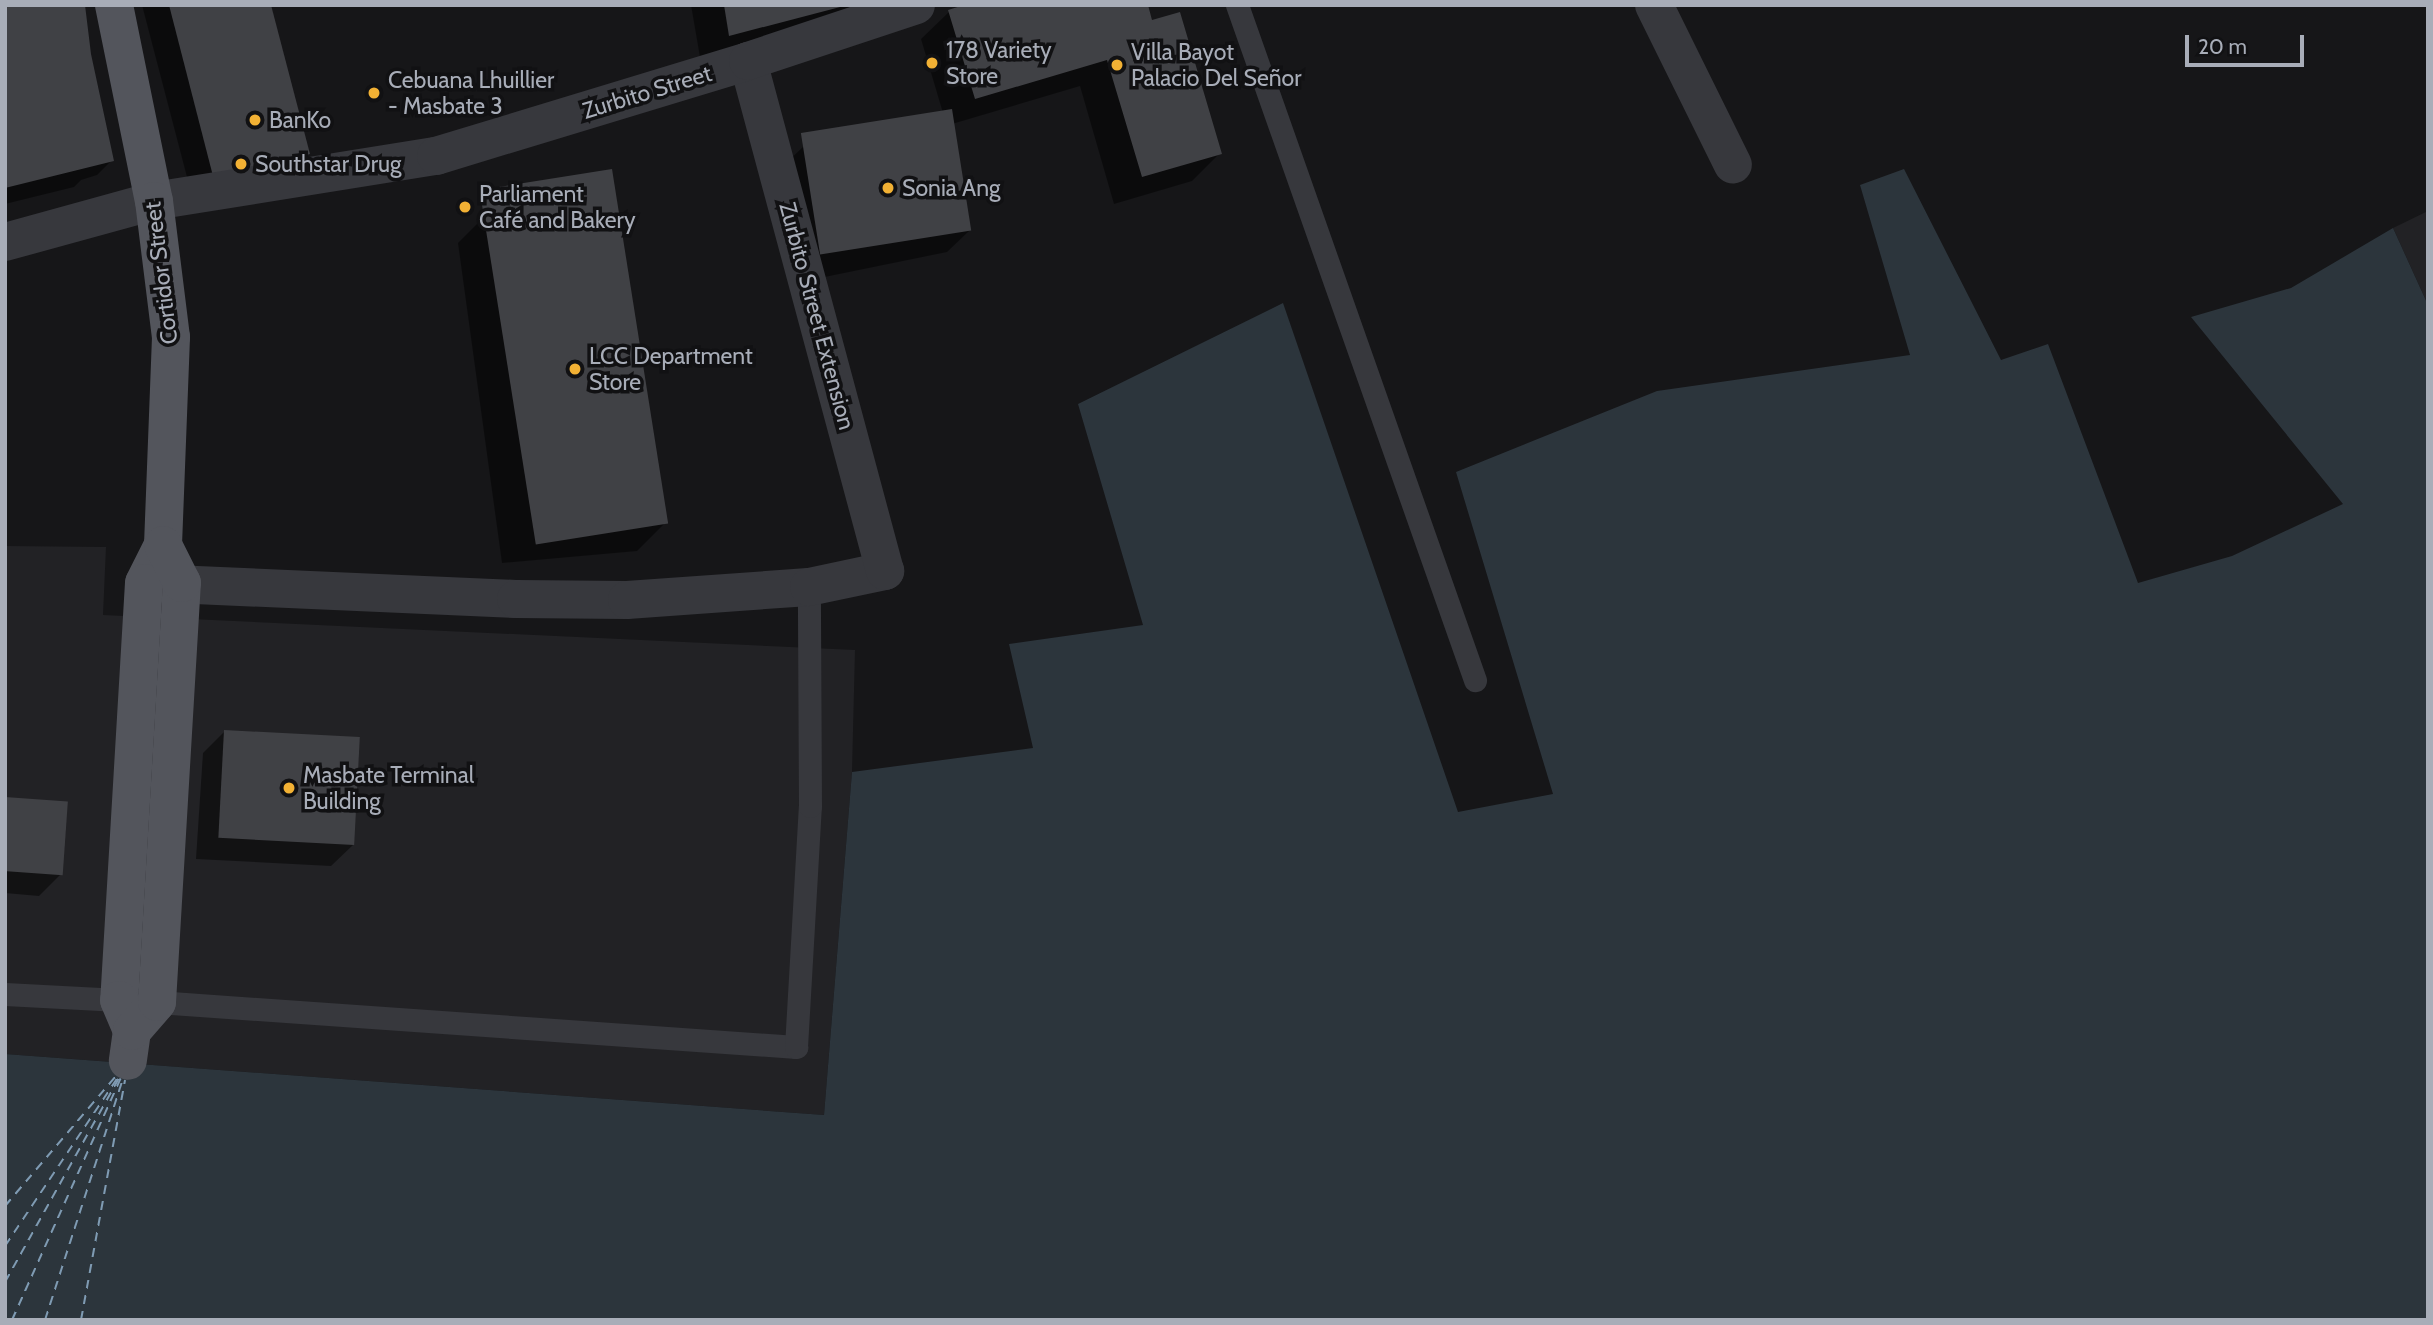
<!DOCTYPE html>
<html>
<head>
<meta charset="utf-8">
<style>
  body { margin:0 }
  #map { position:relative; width:2433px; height:1325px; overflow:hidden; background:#161618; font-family:Cabin,sans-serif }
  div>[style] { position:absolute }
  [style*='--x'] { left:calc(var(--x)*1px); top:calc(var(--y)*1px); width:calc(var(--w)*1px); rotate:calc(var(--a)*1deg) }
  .built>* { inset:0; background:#222225 }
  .water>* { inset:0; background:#2c353c }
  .shadow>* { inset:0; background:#0007 }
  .ferry>* { height:2px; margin-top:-1px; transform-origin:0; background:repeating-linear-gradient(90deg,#7f9bb3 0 9px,transparent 0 16px) }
  .building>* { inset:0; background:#404145; transform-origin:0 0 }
  .service>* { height:23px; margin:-11.5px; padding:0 11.5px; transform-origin:11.5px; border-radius:11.5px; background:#37383d }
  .minor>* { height:38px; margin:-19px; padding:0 19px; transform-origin:19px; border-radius:19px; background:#37383d }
  .tertiary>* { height:38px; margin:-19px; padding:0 19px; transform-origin:19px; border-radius:19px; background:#37383d }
  .primary>* { height:38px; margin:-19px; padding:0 19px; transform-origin:19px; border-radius:19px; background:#53555c }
  .dots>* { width:19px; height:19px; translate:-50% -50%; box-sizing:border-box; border:4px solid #111113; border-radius:50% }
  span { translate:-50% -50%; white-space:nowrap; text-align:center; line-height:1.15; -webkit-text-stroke:7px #111113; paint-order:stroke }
  .poi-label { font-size:23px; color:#a8adb8 }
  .left { translate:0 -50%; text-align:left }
  .street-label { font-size:23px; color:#a8adb8 }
  .frame { position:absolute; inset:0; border:7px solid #a8adb8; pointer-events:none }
  .scale { position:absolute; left:2185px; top:35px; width:119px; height:32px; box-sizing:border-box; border:4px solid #a8adb8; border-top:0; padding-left:9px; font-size:21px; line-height:24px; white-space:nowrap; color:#a8adb8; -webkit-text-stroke:5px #111113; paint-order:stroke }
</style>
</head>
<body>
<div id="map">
  <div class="built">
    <div style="clip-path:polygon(2428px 211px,2428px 305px,2393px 228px)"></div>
    <div style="clip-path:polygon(5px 546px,106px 547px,103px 615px,855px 650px,852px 772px,824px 1115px,5px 1054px)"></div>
  </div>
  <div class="water">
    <div style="clip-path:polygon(1904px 169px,2001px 360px,2048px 344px,2138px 583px,2232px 556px,2343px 504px,2191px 317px,2291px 288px,2393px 228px,2428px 305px,2428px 1320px,5px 1320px,5px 1054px,824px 1115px,852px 772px,1033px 748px,1009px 644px,1143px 625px,1078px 404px,1283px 303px,1458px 812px,1553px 794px,1456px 472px,1657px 391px,1910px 355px,1860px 185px)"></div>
  </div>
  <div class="shadow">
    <div style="clip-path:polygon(5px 5px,89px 55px,112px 160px,97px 175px,81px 180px,74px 187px,5px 204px)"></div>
    <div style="clip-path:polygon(142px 5px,269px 5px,308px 154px,287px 175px,193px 200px)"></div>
    <div style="clip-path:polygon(691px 5px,934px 5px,701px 63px)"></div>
    <div style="clip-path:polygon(949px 12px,1151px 22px,1220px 153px,1192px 181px,1114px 204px,1080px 86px,952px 124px,969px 231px,947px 252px,805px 281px,782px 167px,804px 146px,943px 113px,921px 39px)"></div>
    <div style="clip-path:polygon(486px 215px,665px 523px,637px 551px,502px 563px,458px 243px)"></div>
    <div style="clip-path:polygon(224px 732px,353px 845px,331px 866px,196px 859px,203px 753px)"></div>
    <div style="clip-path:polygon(5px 799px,61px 874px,39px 896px,5px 893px)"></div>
  </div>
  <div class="ferry">
    <div style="--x:5;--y:1206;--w:171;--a:-49.5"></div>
    <div style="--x:5;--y:1246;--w:203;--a:-56.2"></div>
    <div style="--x:5;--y:1282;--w:234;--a:-60.8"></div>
    <div style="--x:12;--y:1320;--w:265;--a:-65.8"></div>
    <div style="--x:45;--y:1320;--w:253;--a:-72.1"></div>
    <div style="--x:81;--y:1320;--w:244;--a:-79.6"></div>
  </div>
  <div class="building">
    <div style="clip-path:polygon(5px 5px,85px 5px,91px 54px,114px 161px,5px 188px)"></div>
    <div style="clip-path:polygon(169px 5px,271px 5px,310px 154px,214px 180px)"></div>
    <div style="clip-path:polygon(724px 5px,844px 5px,844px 6px,729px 36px)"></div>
    <div style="clip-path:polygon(964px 5px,1148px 5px,1152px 20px,1180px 12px,1222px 154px,1142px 177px,1107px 60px,975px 99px,948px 10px)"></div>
    <div style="left:952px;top:109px;width:123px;height:153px;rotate:81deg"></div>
    <div style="left:612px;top:169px;width:359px;height:134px;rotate:81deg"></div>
    <div style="left:224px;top:730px;width:136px;height:108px;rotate:3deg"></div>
    <div style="left:5px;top:797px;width:63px;height:74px;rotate:4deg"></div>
  </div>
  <div class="service">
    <div style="--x:1237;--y:5;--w:716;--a:70.58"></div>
    <div style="--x:5;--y:994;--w:152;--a:3"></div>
    <div style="--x:157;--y:1002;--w:641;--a:4.03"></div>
    <div style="--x:796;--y:1047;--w:241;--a:-86.7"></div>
    <div style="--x:810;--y:806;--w:219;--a:-90.3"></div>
  </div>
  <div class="minor">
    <div style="--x:1654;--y:5;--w:178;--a:63.7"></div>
    <div style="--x:150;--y:583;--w:366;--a:2.5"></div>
    <div style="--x:516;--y:599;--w:111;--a:0.5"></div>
    <div style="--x:627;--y:600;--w:182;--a:-4.1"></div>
    <div style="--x:809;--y:587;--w:78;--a:-11.9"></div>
    <div style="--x:885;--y:571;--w:528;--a:-105.04"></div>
  </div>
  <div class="tertiary">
    <div style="--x:5;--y:242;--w:155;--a:-15.4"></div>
    <div style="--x:154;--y:201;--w:286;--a:-9.1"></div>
    <div style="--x:436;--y:156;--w:326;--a:-16.9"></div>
    <div style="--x:748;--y:61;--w:177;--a:-18.4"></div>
  </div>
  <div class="primary">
    <div style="--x:114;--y:5;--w:200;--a:78.5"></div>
    <div style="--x:154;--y:201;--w:137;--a:82.9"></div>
    <div style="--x:171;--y:337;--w:208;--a:92.2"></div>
    <div style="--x:163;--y:545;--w:42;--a:116.6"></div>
    <div style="--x:144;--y:583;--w:418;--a:93.4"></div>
    <div style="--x:119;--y:1000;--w:34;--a:67"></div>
    <div style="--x:132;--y:1031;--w:30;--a:98"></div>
    <div style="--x:132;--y:1031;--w:38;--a:-49"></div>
    <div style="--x:157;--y:1002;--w:420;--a:-86.6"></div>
    <div style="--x:182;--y:583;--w:42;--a:-116.6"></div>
  </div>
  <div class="dots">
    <div style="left:932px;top:63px;background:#f2b134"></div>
    <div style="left:1117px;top:65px;background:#f2b134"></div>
    <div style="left:374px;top:93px;background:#f2b134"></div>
    <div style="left:255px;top:120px;background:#f2b134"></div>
    <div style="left:241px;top:164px;background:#f2b134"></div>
    <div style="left:888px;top:188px;background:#f2b134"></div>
    <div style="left:465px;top:207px;background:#f2b134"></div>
    <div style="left:575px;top:369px;background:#f2b134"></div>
    <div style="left:289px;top:788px;background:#f2b134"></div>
  </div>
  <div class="poi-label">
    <span class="left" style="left:946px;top:63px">178 Variety<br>Store</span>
    <span class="left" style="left:1131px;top:65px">Villa Bayot<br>Palacio Del Señor</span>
    <span class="left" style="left:388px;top:93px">Cebuana Lhuillier<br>- Masbate 3</span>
    <span class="left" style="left:269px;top:120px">BanKo</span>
    <span class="left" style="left:255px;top:164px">Southstar Drug</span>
    <span class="left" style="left:902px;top:188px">Sonia Ang</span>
    <span class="left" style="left:479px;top:207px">Parliament<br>Café and Bakery</span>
    <span class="left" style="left:589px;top:369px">LCC Department<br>Store</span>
    <span class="left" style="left:303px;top:788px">Masbate Terminal<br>Building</span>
  </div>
  <div class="street-label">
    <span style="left:647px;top:92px;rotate:-17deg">Zurbito Street</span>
    <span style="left:161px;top:273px;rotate:-97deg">Cortidor Street</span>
    <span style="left:817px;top:316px;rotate:75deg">Zurbito Street Extension</span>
  </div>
  <div class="frame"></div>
  <div class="scale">20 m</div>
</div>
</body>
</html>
